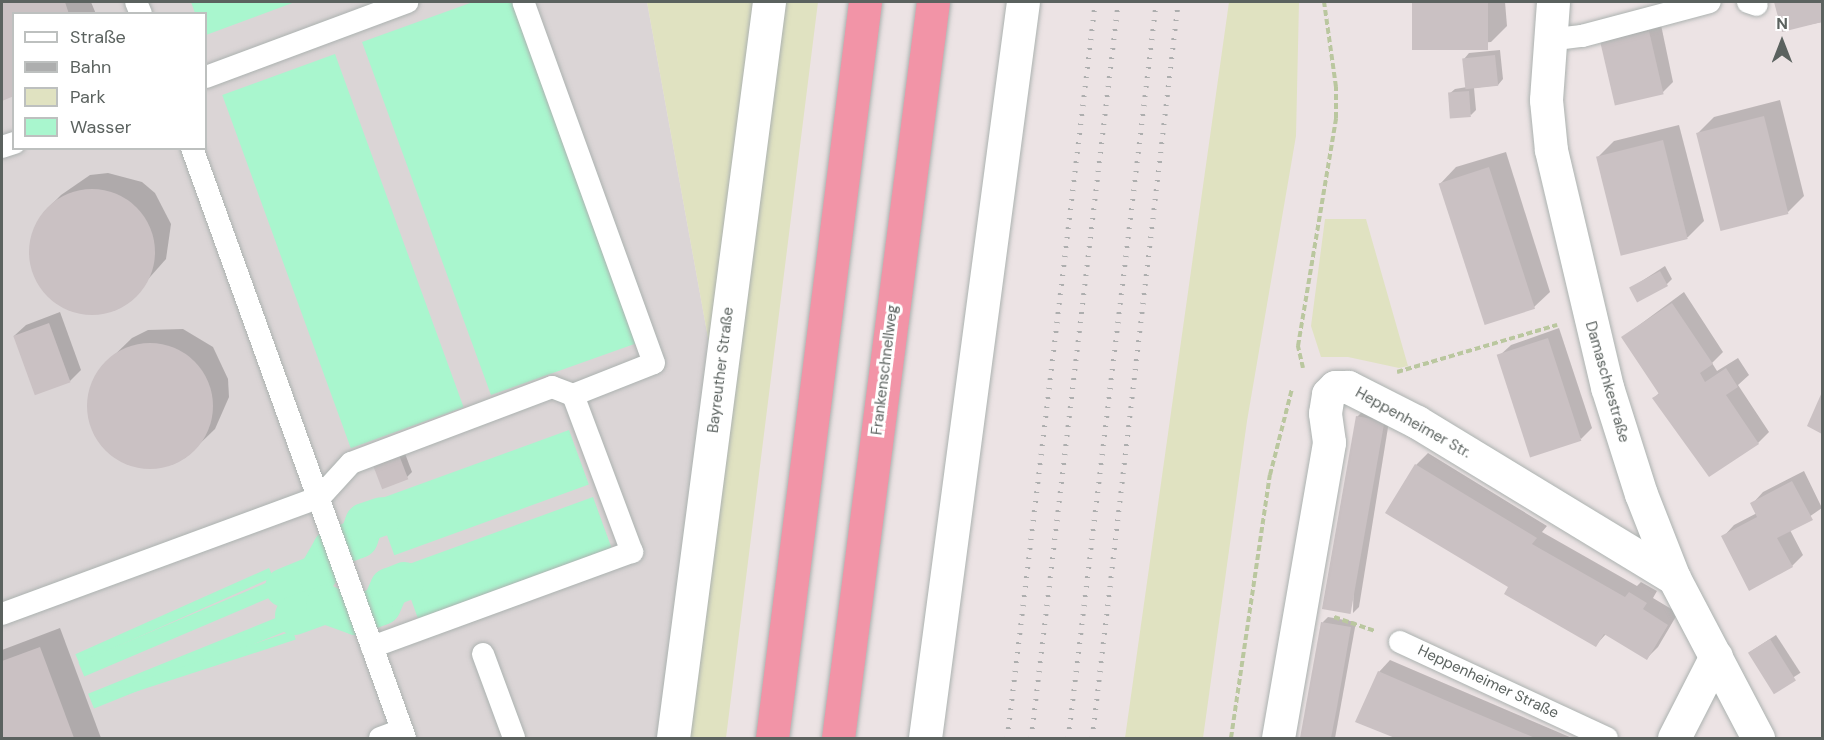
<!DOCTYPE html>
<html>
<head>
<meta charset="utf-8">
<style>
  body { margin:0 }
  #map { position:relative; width:1824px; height:740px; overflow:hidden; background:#ece3e4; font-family:"DM Sans",sans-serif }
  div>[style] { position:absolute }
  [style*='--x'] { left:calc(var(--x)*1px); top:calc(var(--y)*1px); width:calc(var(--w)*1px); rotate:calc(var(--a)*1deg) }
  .industrial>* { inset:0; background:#dbd5d6 }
  .green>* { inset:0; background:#e0e2c1 }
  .water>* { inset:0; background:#a9f6ce; transform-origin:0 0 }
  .shadow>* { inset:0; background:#0003; transform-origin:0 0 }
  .canal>* { height:39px; margin:-19.5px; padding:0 19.5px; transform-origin:19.5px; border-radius:19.5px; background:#a9f6ce }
  .building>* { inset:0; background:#cac1c3; transform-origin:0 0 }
  .round { border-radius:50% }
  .path>* { height:4px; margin-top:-2px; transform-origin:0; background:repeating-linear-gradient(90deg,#bac79f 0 6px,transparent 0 9px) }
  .roads { filter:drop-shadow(0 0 2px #acb2b0) drop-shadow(0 0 2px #acb2b0) }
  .service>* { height:22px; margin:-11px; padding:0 11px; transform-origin:11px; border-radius:11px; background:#fff }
  .minor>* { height:33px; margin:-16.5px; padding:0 16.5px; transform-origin:16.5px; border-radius:16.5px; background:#fff }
  .secondary>* { height:33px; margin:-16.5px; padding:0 16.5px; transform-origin:16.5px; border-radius:16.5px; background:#fff }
  .motorway>* { height:33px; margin:-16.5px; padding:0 16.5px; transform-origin:16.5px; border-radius:16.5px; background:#f294a7 }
  .rail>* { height:4.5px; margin-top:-2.25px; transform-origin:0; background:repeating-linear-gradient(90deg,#adaeae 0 1.5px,transparent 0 9.5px) }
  span { translate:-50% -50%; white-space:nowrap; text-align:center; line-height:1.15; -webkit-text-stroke:6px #fff; paint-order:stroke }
  .street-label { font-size:15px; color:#5b625f }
  .frame { position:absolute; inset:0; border:3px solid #5b625f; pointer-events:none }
  .legend { position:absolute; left:12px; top:12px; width:195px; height:138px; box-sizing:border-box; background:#fff; border:2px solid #bdc0bf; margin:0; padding:8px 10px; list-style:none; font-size:18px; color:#5b625f }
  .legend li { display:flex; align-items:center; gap:12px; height:30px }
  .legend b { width:30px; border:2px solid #bdc0bf }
  .north { position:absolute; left:1752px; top:12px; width:60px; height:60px; -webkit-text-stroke:4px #fff; paint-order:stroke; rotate:0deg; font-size:16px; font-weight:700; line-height:24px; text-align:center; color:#5b625f }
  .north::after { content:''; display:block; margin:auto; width:21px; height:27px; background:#5b625f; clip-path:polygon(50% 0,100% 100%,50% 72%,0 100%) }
</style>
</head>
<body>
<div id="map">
  <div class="industrial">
    <div style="clip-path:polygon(evenodd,2px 2px,647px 2px,714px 371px,661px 738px,2px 738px,2px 2px,14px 14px,206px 14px,206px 148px,14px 148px,14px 14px)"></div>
  </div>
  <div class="green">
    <div style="clip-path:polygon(647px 2px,818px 2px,726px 738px,661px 738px,714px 371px)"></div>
    <div style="clip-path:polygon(1229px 2px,1299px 2px,1296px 136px,1247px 421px,1203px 738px,1125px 738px)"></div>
    <div style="clip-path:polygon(1325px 219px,1366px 219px,1408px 366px,1399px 368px,1348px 357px,1321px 357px,1311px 326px)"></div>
  </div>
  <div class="water">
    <div style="clip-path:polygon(191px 2px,295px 2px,206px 35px,206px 14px,195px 13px)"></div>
    <div style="clip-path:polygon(473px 2px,516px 2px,640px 342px,491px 395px,362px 42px)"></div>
    <div style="left:335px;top:54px;width:376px;height:120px;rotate:70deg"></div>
    <div style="left:569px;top:430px;width:58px;height:207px;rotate:70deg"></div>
    <div style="left:593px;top:497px;width:58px;height:206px;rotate:70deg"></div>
    <div style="left:269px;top:568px;width:10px;height:212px;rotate:66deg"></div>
    <div style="left:280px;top:577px;width:15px;height:219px;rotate:67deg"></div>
    <div style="left:293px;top:611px;width:16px;height:221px;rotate:68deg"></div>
    <div style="left:293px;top:631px;width:9px;height:213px;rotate:72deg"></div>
  </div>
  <div class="shadow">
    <div style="clip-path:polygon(2px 2px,91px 2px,96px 14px,14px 14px,14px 95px,2px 99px)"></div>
    <div style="clip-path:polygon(1413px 2px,1505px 2px,1507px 26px,1491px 42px,1417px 48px)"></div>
    <div style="clip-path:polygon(1776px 2px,1822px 2px,1822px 22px,1783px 30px)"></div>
    <div style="clip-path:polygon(1660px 20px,1673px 82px,1662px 93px,1602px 42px)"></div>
    <div style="clip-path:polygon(1500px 50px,1503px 79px,1498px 85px,1474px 88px,1476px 110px,1471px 115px,1449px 94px,1455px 89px,1467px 87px,1464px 59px,1469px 53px)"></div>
    <div style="clip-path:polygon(1780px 100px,1804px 196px,1788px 212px,1698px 133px,1714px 117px)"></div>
    <div style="clip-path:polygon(1679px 125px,1704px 221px,1688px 237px,1623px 254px,1598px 157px,1614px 141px)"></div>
    <div style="clip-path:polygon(1506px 152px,1550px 292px,1533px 308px,1440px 184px,1456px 167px)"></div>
    <div style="clip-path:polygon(108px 173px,142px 182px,155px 193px,171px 224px,166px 259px,127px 303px,93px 314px,76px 311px,46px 294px,31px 262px,30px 244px,44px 212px,61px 195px,90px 175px)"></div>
    <div style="clip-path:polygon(1665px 266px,1672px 279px,1667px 284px,1631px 288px)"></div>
    <div style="clip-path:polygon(1684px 292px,1723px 352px,1712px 363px,1717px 371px,1738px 358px,1749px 375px,1738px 385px,1769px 432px,1758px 443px,1654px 398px,1660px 392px,1623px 337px)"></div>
    <div style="clip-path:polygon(60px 312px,81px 370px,70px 381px,14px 336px,26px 325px)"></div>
    <div style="clip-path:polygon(1559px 328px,1592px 428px,1581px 439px,1499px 356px,1511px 345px)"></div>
    <div style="clip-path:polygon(183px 329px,213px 347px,228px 379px,229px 397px,215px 429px,185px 458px,151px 468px,134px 466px,104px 448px,94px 434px,88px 399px,102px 367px,132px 338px,148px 330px)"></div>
    <div style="clip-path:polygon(1363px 411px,1390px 415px,1359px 607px,1353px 613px,1357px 417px)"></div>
    <div style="clip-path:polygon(404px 451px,412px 472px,407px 477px,374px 465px)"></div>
    <div style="clip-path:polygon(1428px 453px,1547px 526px,1542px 532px,1637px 586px,1641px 582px,1657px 591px,1653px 598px,1678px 613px,1658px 647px,1647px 658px,1606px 634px,1596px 645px,1510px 586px,1416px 465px)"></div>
    <div style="clip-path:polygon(1804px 471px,1822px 508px,1790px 530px,1803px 555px,1792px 566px,1723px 537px,1734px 525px,1757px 513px,1752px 504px,1763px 492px)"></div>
    <div style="clip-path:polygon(1328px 617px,1356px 622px,1335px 738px,1302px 738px,1323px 622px)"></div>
    <div style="clip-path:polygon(60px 628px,101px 738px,2px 738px,2px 650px)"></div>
    <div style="left:1776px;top:635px;width:45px;height:32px;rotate:57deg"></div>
    <div style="clip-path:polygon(1390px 660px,1572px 738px,1398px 738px,1357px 721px,1379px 672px)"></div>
  </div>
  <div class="canal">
    <div style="--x:284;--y:587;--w:35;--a:-22"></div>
    <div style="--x:317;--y:574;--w:30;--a:-60"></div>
    <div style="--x:332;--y:548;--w:28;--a:-21"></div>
    <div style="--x:358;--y:538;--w:17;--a:-69"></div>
    <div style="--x:364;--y:522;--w:18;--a:-19"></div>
    <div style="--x:294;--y:615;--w:33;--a:-20"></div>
    <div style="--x:325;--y:604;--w:33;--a:20"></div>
    <div style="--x:356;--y:615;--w:27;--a:-22"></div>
    <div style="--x:381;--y:605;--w:20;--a:-66"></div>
    <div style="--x:389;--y:587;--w:16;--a:-22"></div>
  </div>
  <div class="building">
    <div style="clip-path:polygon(2px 2px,65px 2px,69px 14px,14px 14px,14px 96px,2px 101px)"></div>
    <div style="left:1412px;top:2px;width:76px;height:48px"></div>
    <div style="clip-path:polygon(1774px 2px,1822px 2px,1822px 22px,1782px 32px)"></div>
    <div style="left:1649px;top:31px;width:65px;height:50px;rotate:77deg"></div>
    <div style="left:1495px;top:55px;width:31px;height:33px;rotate:84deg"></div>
    <div style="left:1469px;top:91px;width:26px;height:21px;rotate:86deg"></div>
    <div style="left:1764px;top:116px;width:101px;height:70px;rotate:76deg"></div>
    <div style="left:1663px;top:140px;width:102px;height:69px;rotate:76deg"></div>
    <div style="left:1489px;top:167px;width:149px;height:53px;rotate:72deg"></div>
    <div class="round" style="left:29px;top:189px;width:126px;height:126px"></div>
    <div style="left:1660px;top:271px;width:17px;height:35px;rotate:62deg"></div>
    <div style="clip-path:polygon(1672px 303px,1713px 364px,1700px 373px,1705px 382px,1726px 368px,1738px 387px,1726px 395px,1759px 444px,1709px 477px,1652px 398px,1659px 394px,1621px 337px)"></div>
    <div style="left:49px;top:323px;width:63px;height:38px;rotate:70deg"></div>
    <div style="left:1548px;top:338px;width:108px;height:54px;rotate:72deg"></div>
    <div class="round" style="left:87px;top:343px;width:126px;height:126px"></div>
    <div style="clip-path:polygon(1822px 392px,1822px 434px,1807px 426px)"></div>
    <div style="left:1356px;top:416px;width:29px;height:196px;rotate:10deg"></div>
    <div style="left:399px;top:455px;width:26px;height:28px;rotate:69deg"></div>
    <div style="clip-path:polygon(1415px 464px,1537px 538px,1532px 544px,1625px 597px,1629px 592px,1647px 603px,1643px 609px,1668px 625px,1647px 660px,1604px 634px,1596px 647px,1504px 594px,1508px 587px,1385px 513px)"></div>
    <div style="clip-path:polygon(1792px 481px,1813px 520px,1777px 538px,1793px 567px,1749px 591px,1721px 536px,1757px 517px,1750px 503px)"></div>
    <div style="clip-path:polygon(1321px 622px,1351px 627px,1337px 707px,1331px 738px,1300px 738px)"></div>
    <div style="left:1770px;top:639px;width:49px;height:26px;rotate:58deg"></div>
    <div style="clip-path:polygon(40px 647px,74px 738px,2px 738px,2px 661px)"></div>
    <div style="clip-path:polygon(1378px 671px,1445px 700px,1535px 738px,1395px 738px,1355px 722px)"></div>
  </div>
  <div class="path">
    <div style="--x:1303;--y:368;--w:23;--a:-103"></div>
    <div style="--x:1298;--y:346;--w:231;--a:-80.5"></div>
    <div style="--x:1336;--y:118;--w:31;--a:-90"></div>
    <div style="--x:1336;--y:87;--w:86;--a:-98"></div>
    <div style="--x:1397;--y:372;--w:167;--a:-16.4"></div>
    <div style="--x:1334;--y:617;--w:43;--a:18.9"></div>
    <div style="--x:1231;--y:738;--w:266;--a:-81.6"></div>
    <div style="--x:1270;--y:475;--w:89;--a:-75.7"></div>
  </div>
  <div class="roads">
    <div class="service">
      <div style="--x:136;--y:2;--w:13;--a:67"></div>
      <div style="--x:1748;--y:2;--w:9;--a:18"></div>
      <div style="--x:1548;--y:40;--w:34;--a:-7"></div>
      <div style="--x:1582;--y:36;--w:132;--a:-14.9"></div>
      <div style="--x:206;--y:77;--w:215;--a:-20.4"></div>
      <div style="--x:2;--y:147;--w:13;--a:-18"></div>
      <div style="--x:192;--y:148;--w:627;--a:70.15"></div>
      <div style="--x:2;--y:614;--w:339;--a:-20.2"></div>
      <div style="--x:320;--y:497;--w:46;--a:-47.6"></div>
      <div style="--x:351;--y:463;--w:215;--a:-20.7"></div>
      <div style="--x:552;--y:387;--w:22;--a:21"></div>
      <div style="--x:573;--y:395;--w:87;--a:-21.6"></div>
      <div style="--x:654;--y:363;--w:384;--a:-109.9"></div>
      <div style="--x:1400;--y:642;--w:228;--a:24.9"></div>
      <div style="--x:372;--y:647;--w:277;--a:-20.1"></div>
      <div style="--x:632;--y:552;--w:168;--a:-110.6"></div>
      <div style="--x:483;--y:654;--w:90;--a:69.7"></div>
      <div style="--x:380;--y:738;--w:23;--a:-20"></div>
    </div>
    <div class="minor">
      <div style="--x:1553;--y:2;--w:98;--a:94.1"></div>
      <div style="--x:1546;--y:100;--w:50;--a:84.3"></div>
      <div style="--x:1551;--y:150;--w:244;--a:76.7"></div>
      <div style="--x:1607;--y:387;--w:112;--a:72.4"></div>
      <div style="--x:1641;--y:494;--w:90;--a:68.6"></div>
      <div style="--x:1674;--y:578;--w:181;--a:62.3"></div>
      <div style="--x:673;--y:738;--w:742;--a:-82.57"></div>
      <div style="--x:1278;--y:738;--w:300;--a:-80.2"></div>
      <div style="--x:1329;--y:442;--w:29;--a:-98"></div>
      <div style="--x:1325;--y:413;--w:19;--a:-81"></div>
      <div style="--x:1328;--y:394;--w:10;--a:-45"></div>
      <div style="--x:1335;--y:387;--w:13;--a:0"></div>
      <div style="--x:1348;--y:387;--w:77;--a:26.9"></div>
      <div style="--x:1417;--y:422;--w:301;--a:31.3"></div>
      <div style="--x:1674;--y:738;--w:92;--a:-62.9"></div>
    </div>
    <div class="secondary">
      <div style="--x:925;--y:738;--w:742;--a:-82.42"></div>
    </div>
    <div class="motorway">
      <div style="--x:772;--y:738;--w:742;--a:-82.8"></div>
      <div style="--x:838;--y:738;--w:742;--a:-82.65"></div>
    </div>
  </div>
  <div class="rail">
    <div style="--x:1007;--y:738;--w:741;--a:-83.18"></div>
    <div style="--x:1031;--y:738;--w:741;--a:-83.26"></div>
    <div style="--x:1068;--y:738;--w:741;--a:-83.18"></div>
    <div style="--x:1092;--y:738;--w:741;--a:-83.34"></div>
  </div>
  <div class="street-label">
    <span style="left:721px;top:370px;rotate:-83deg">Bayreuther Straße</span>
    <span style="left:885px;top:370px;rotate:-83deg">Frankenschnellweg</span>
    <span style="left:1607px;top:382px;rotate:74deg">Damaschkestraße</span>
    <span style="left:1413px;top:423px;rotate:29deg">Heppenheimer Str.</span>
    <span style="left:1488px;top:682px;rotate:25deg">Heppenheimer Straße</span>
  </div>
  <div class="frame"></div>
  <ul class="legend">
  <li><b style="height:8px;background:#fff"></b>Straße</li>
  <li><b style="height:8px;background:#adaeae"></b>Bahn</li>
  <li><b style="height:16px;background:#e0e2c1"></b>Park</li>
  <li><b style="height:16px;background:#a9f6ce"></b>Wasser</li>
  </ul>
  <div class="north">N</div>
</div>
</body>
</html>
